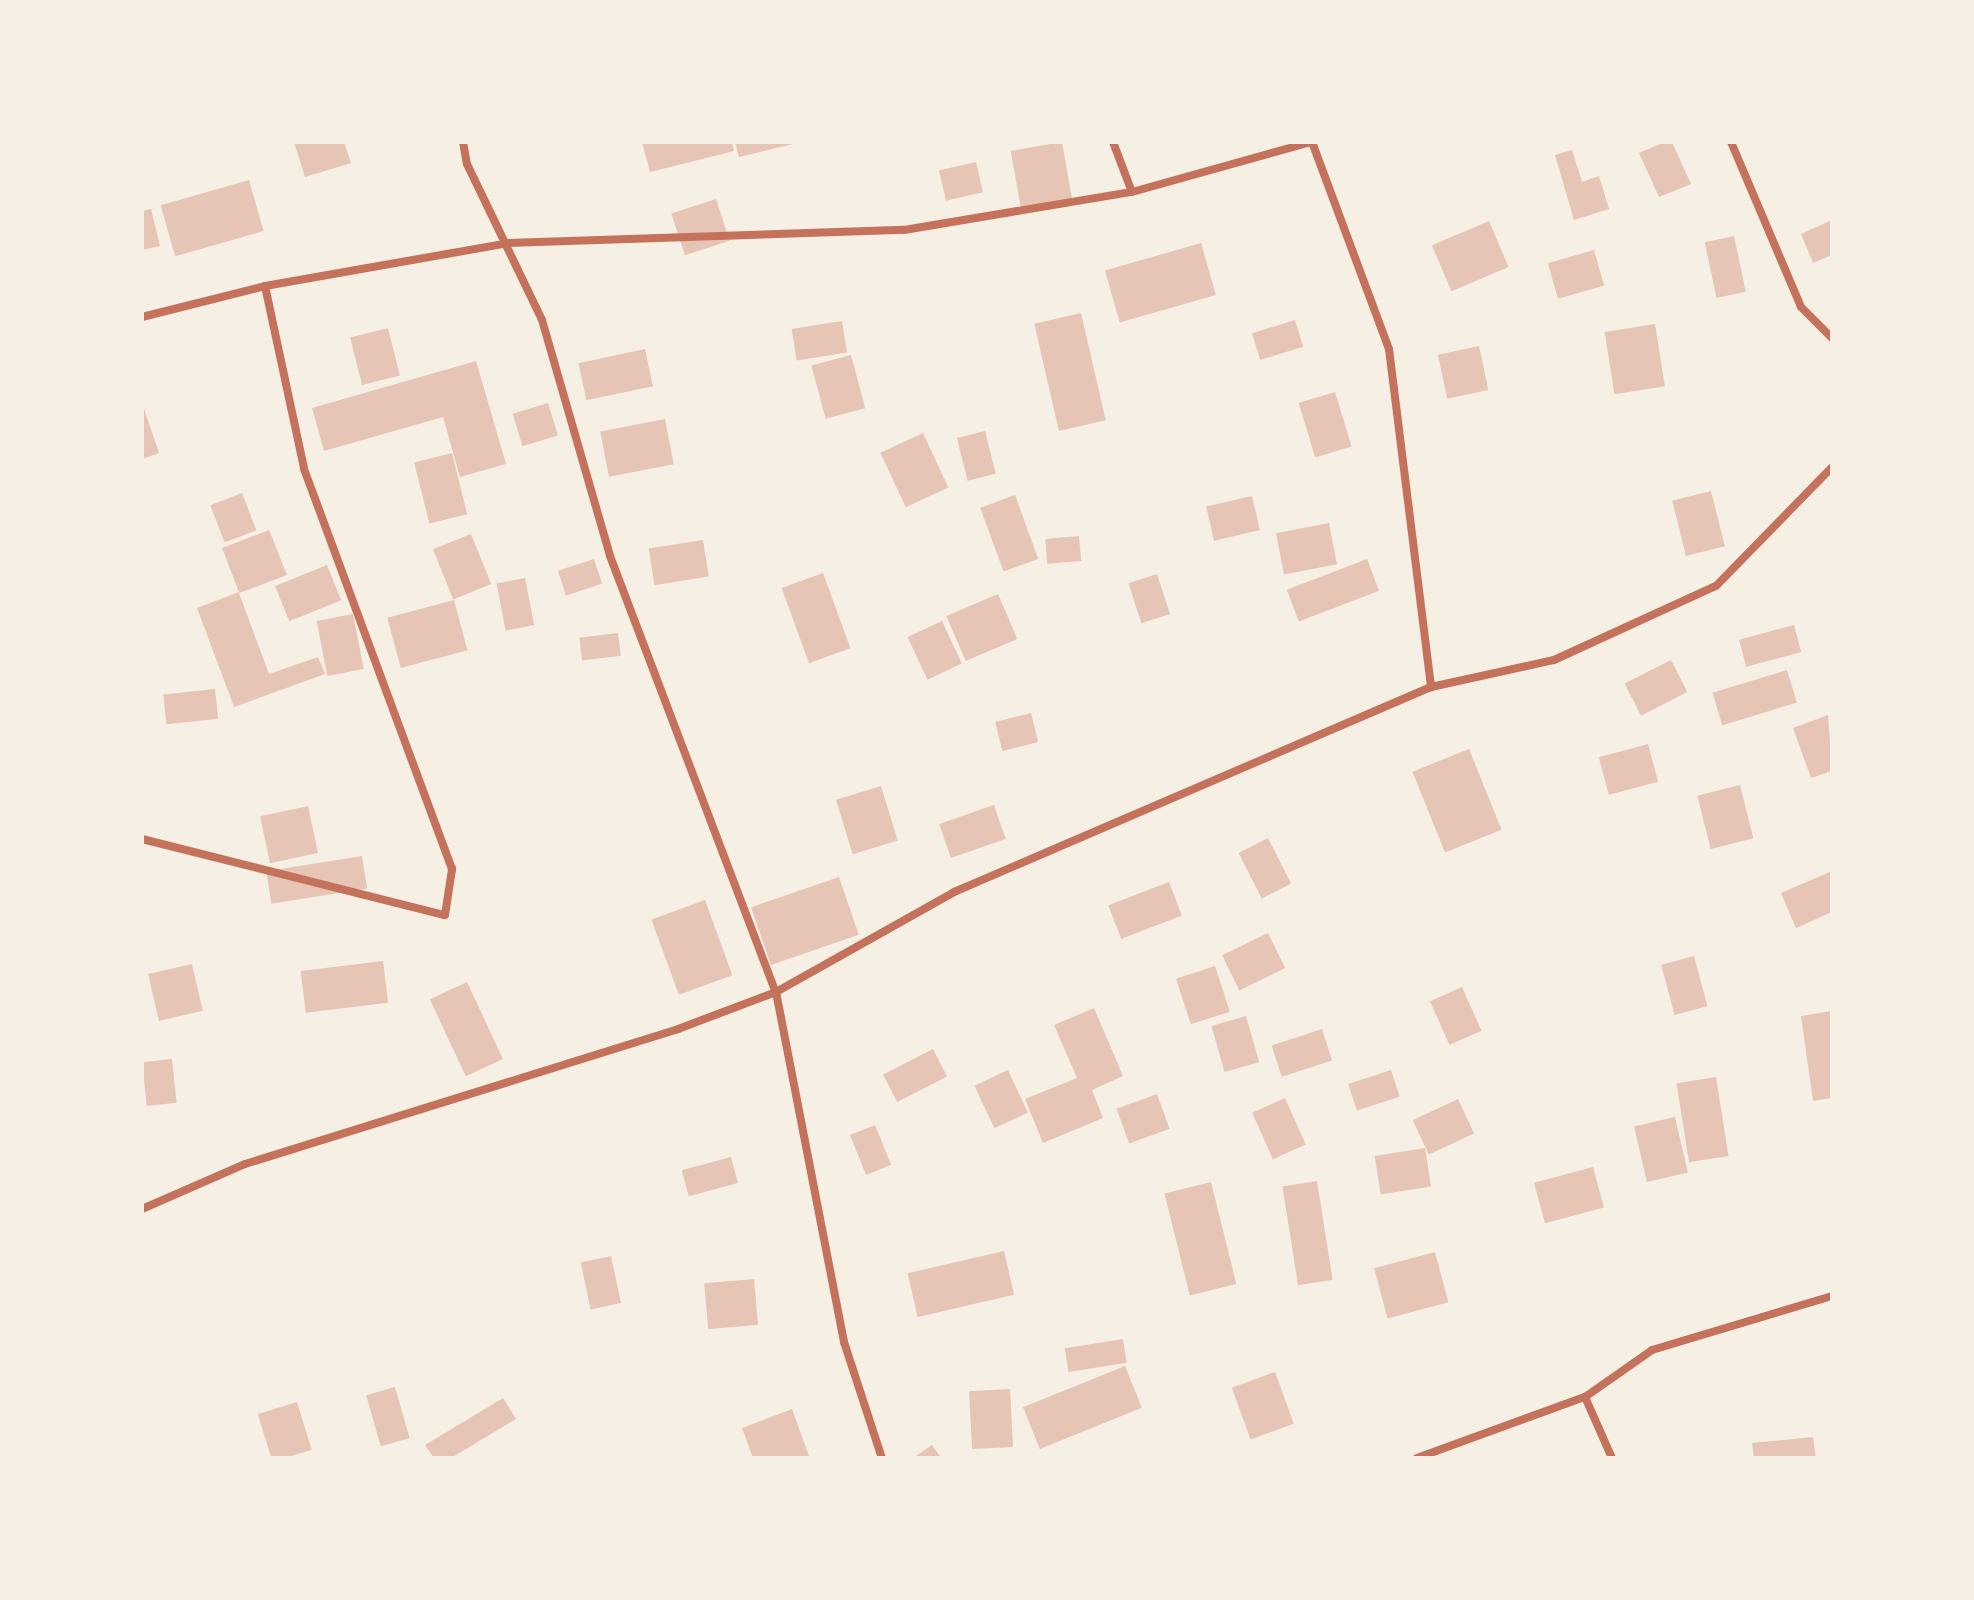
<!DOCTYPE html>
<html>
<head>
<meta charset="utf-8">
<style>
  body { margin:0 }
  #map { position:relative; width:1974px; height:1600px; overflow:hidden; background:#f6efe4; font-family:Lato,sans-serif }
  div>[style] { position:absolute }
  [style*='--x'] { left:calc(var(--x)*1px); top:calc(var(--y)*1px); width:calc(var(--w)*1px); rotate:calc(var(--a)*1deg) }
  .building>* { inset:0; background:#e6c5b7; transform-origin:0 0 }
  .minor>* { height:8px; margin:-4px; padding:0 4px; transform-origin:4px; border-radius:4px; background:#c5725c }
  span { translate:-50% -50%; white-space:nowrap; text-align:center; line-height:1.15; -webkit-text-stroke:8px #f6efe4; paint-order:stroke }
  .frame { position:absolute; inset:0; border:144px solid #f6efe4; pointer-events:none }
</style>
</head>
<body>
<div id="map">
  <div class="building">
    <div style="clip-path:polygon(294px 142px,344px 142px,351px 163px,305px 177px)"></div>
    <div style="clip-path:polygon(642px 142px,732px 142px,734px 151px,650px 172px)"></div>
    <div style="clip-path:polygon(735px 142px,796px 142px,797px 143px,739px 157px)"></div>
    <div style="left:1062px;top:142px;width:64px;height:52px;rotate:80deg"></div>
    <div style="clip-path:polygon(1665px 142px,1672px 142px,1691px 184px,1659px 197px,1639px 153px)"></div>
    <div style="clip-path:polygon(1572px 150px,1582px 182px,1599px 176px,1609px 209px,1574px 220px,1555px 155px)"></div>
    <div style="left:976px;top:162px;width:31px;height:38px;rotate:77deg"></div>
    <div style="left:249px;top:180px;width:53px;height:92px;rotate:74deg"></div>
    <div style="left:716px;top:199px;width:44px;height:47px;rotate:72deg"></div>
    <div style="clip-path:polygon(151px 209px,160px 246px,142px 250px,142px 211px)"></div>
    <div style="clip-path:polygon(1832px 220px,1832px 255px,1813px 263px,1801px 234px)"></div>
    <div style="left:1489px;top:221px;width:50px;height:62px;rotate:67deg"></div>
    <div style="left:1734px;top:236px;width:57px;height:30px;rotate:78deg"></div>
    <div style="left:1201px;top:243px;width:54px;height:100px;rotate:74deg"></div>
    <div style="left:1594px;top:250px;width:37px;height:48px;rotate:74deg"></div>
    <div style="left:1081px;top:313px;width:110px;height:48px;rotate:77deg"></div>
    <div style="left:1295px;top:320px;width:28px;height:45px;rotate:73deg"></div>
    <div style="left:842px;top:321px;width:32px;height:51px;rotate:81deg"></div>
    <div style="left:1655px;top:324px;width:63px;height:51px;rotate:81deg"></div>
    <div style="left:388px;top:328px;width:49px;height:39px;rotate:76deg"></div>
    <div style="left:1479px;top:346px;width:45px;height:42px;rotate:78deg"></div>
    <div style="left:645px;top:349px;width:38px;height:68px;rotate:78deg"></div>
    <div style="left:851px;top:355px;width:55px;height:41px;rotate:75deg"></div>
    <div style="clip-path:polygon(476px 361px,506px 464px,460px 477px,443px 417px,324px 451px,312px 408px)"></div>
    <div style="left:1335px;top:392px;width:57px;height:38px;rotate:73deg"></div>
    <div style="clip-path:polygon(142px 403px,159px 453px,142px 459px)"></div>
    <div style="left:548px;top:403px;width:34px;height:37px;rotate:73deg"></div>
    <div style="left:665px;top:419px;width:46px;height:66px;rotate:79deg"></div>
    <div style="left:985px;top:431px;width:44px;height:29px;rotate:76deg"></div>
    <div style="left:923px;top:433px;width:60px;height:47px;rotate:65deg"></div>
    <div style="left:452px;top:453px;width:63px;height:39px;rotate:76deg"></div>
    <div style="left:1711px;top:491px;width:57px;height:40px;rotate:76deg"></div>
    <div style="left:242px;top:493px;width:40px;height:34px;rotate:69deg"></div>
    <div style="left:1015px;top:495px;width:68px;height:37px;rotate:70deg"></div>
    <div style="left:1252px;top:496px;width:35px;height:47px;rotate:77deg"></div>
    <div style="left:1329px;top:523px;width:42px;height:54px;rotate:79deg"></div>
    <div style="clip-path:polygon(269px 530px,287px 575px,239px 593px,269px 674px,318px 657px,325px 674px,234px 707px,197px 608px,239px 592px,222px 548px)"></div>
    <div style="left:471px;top:534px;width:54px;height:41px;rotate:68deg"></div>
    <div style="left:1079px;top:536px;width:25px;height:34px;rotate:85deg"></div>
    <div style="left:703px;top:540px;width:37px;height:55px;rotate:81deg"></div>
    <div style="left:594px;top:559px;width:26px;height:38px;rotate:72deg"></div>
    <div style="left:1367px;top:559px;width:34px;height:86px;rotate:69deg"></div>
    <div style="left:327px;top:565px;width:38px;height:56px;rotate:68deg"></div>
    <div style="left:823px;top:573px;width:80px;height:44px;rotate:70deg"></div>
    <div style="left:1157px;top:574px;width:42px;height:30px;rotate:72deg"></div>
    <div style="left:525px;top:578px;width:48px;height:29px;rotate:79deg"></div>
    <div style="left:998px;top:594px;width:49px;height:56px;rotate:67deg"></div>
    <div style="left:454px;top:600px;width:52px;height:69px;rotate:75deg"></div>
    <div style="left:353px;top:614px;width:56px;height:37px;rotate:79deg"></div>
    <div style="left:942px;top:621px;width:47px;height:38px;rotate:65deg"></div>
    <div style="left:1794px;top:625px;width:28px;height:57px;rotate:75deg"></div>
    <div style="left:618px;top:633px;width:23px;height:39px;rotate:83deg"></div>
    <div style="left:1671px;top:660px;width:36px;height:52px;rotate:63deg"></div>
    <div style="left:1787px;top:670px;width:34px;height:78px;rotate:73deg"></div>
    <div style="left:215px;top:689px;width:30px;height:52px;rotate:84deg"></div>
    <div style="left:1031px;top:713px;width:30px;height:37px;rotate:76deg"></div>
    <div style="clip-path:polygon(1828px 715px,1832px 771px,1811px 778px,1793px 728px)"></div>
    <div style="left:1648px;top:744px;width:39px;height:51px;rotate:75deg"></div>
    <div style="left:1469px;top:749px;width:87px;height:61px;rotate:68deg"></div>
    <div style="left:1740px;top:785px;width:55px;height:44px;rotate:76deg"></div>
    <div style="left:881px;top:786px;width:57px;height:47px;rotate:73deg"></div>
    <div style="left:994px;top:805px;width:36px;height:58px;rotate:71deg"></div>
    <div style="left:308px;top:806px;width:48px;height:49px;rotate:78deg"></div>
    <div style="left:1268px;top:838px;width:51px;height:33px;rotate:63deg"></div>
    <div style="left:362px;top:856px;width:33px;height:97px;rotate:81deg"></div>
    <div style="clip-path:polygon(1832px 871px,1832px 912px,1796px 928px,1781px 893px)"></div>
    <div style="left:839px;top:877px;width:61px;height:93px;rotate:71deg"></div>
    <div style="left:1169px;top:882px;width:36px;height:65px;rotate:69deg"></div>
    <div style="left:705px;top:900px;width:80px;height:57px;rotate:70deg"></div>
    <div style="left:1268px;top:933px;width:39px;height:51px;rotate:64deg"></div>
    <div style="left:1694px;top:956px;width:52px;height:34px;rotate:75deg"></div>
    <div style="left:383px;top:961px;width:42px;height:83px;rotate:83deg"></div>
    <div style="left:192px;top:964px;width:48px;height:45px;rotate:77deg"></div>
    <div style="left:1215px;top:966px;width:48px;height:41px;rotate:72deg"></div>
    <div style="left:467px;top:982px;width:85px;height:41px;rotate:65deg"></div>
    <div style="left:1462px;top:987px;width:48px;height:35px;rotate:66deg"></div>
    <div style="clip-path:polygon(1094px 1008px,1123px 1076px,1092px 1090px,1103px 1118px,1043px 1143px,1025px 1099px,1077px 1078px,1054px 1025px)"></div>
    <div style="clip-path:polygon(1832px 1011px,1832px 1098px,1813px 1101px,1801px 1016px)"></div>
    <div style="left:1246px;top:1016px;width:48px;height:36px;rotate:74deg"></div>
    <div style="left:1322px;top:1029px;width:33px;height:53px;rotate:72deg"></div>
    <div style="left:933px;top:1049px;width:31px;height:56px;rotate:63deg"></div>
    <div style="left:172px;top:1059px;width:44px;height:30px;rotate:84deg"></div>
    <div style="left:1008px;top:1070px;width:47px;height:37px;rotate:65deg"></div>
    <div style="left:1391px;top:1070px;width:28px;height:45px;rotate:72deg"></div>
    <div style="left:1716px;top:1077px;width:80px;height:40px;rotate:81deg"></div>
    <div style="left:1157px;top:1094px;width:37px;height:43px;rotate:70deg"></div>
    <div style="left:1285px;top:1098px;width:51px;height:36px;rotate:66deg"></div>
    <div style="left:1458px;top:1099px;width:38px;height:50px;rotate:65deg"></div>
    <div style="left:1675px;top:1117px;width:57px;height:42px;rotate:77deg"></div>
    <div style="left:875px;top:1125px;width:43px;height:27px;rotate:68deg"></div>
    <div style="left:1425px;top:1148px;width:39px;height:51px;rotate:81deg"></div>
    <div style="left:731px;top:1157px;width:27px;height:51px;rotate:75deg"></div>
    <div style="left:1593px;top:1167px;width:42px;height:61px;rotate:75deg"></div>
    <div style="left:1317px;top:1181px;width:100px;height:35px;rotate:81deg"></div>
    <div style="left:1211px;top:1182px;width:105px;height:48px;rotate:76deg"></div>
    <div style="left:1004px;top:1251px;width:45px;height:99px;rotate:77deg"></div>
    <div style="left:1435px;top:1252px;width:52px;height:63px;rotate:75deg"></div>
    <div style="left:611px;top:1256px;width:48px;height:31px;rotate:78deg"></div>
    <div style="left:754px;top:1279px;width:46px;height:50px;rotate:85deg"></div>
    <div style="left:1123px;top:1339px;width:24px;height:59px;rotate:81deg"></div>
    <div style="left:1125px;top:1366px;width:45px;height:110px;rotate:68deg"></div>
    <div style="left:1275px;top:1372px;width:55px;height:46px;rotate:70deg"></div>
    <div style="left:395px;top:1387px;width:53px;height:30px;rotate:74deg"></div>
    <div style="left:1010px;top:1389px;width:58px;height:41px;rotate:87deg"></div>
    <div style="clip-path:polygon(503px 1398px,516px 1419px,451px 1458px,434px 1458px,425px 1445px)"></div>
    <div style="left:297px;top:1402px;width:50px;height:41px;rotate:73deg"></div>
    <div style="clip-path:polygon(792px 1409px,809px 1456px,753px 1458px,742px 1428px)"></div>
    <div style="clip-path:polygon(1813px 1437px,1816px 1458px,1754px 1458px,1752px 1443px)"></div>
    <div style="clip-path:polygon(932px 1445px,941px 1458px,913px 1458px)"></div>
  </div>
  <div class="minor">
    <div style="--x:463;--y:142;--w:22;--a:80"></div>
    <div style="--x:467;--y:164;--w:173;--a:64.3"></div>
    <div style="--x:542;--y:320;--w:246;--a:73.9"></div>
    <div style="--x:610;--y:556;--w:467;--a:69.2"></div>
    <div style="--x:776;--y:992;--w:357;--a:79"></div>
    <div style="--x:844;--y:1342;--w:122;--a:71.9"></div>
    <div style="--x:1113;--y:142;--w:53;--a:69.2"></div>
    <div style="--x:1312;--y:142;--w:221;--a:69.6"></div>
    <div style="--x:1389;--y:349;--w:341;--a:82.9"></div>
    <div style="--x:1731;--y:142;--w:179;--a:67"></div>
    <div style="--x:1801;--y:307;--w:44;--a:45"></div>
    <div style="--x:142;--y:317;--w:127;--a:-14.1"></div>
    <div style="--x:265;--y:286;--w:247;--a:-10"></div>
    <div style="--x:508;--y:243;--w:396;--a:-1.9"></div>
    <div style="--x:904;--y:230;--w:231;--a:-9.5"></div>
    <div style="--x:1132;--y:192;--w:186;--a:-15.6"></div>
    <div style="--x:142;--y:839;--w:312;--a:14.1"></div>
    <div style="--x:445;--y:915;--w:47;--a:-81.3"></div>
    <div style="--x:452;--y:869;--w:427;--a:-110.3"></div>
    <div style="--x:304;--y:468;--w:186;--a:-102.1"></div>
    <div style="--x:142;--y:1209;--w:112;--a:-23.6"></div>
    <div style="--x:245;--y:1164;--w:454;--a:-17.3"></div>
    <div style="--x:678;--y:1029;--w:105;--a:-20.7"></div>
    <div style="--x:776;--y:992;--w:204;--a:-29.3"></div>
    <div style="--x:954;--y:892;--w:519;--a:-23.26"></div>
    <div style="--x:1431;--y:687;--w:126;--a:-12.4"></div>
    <div style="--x:1554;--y:660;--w:178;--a:-24.6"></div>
    <div style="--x:1716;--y:586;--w:166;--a:-45.7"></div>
    <div style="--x:1585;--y:1397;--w:67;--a:66.1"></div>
    <div style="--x:1417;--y:1458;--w:179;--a:-20"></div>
    <div style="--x:1585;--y:1397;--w:82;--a:-35"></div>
    <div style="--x:1652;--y:1350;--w:188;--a:-16.7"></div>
  </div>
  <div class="frame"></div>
</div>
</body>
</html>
